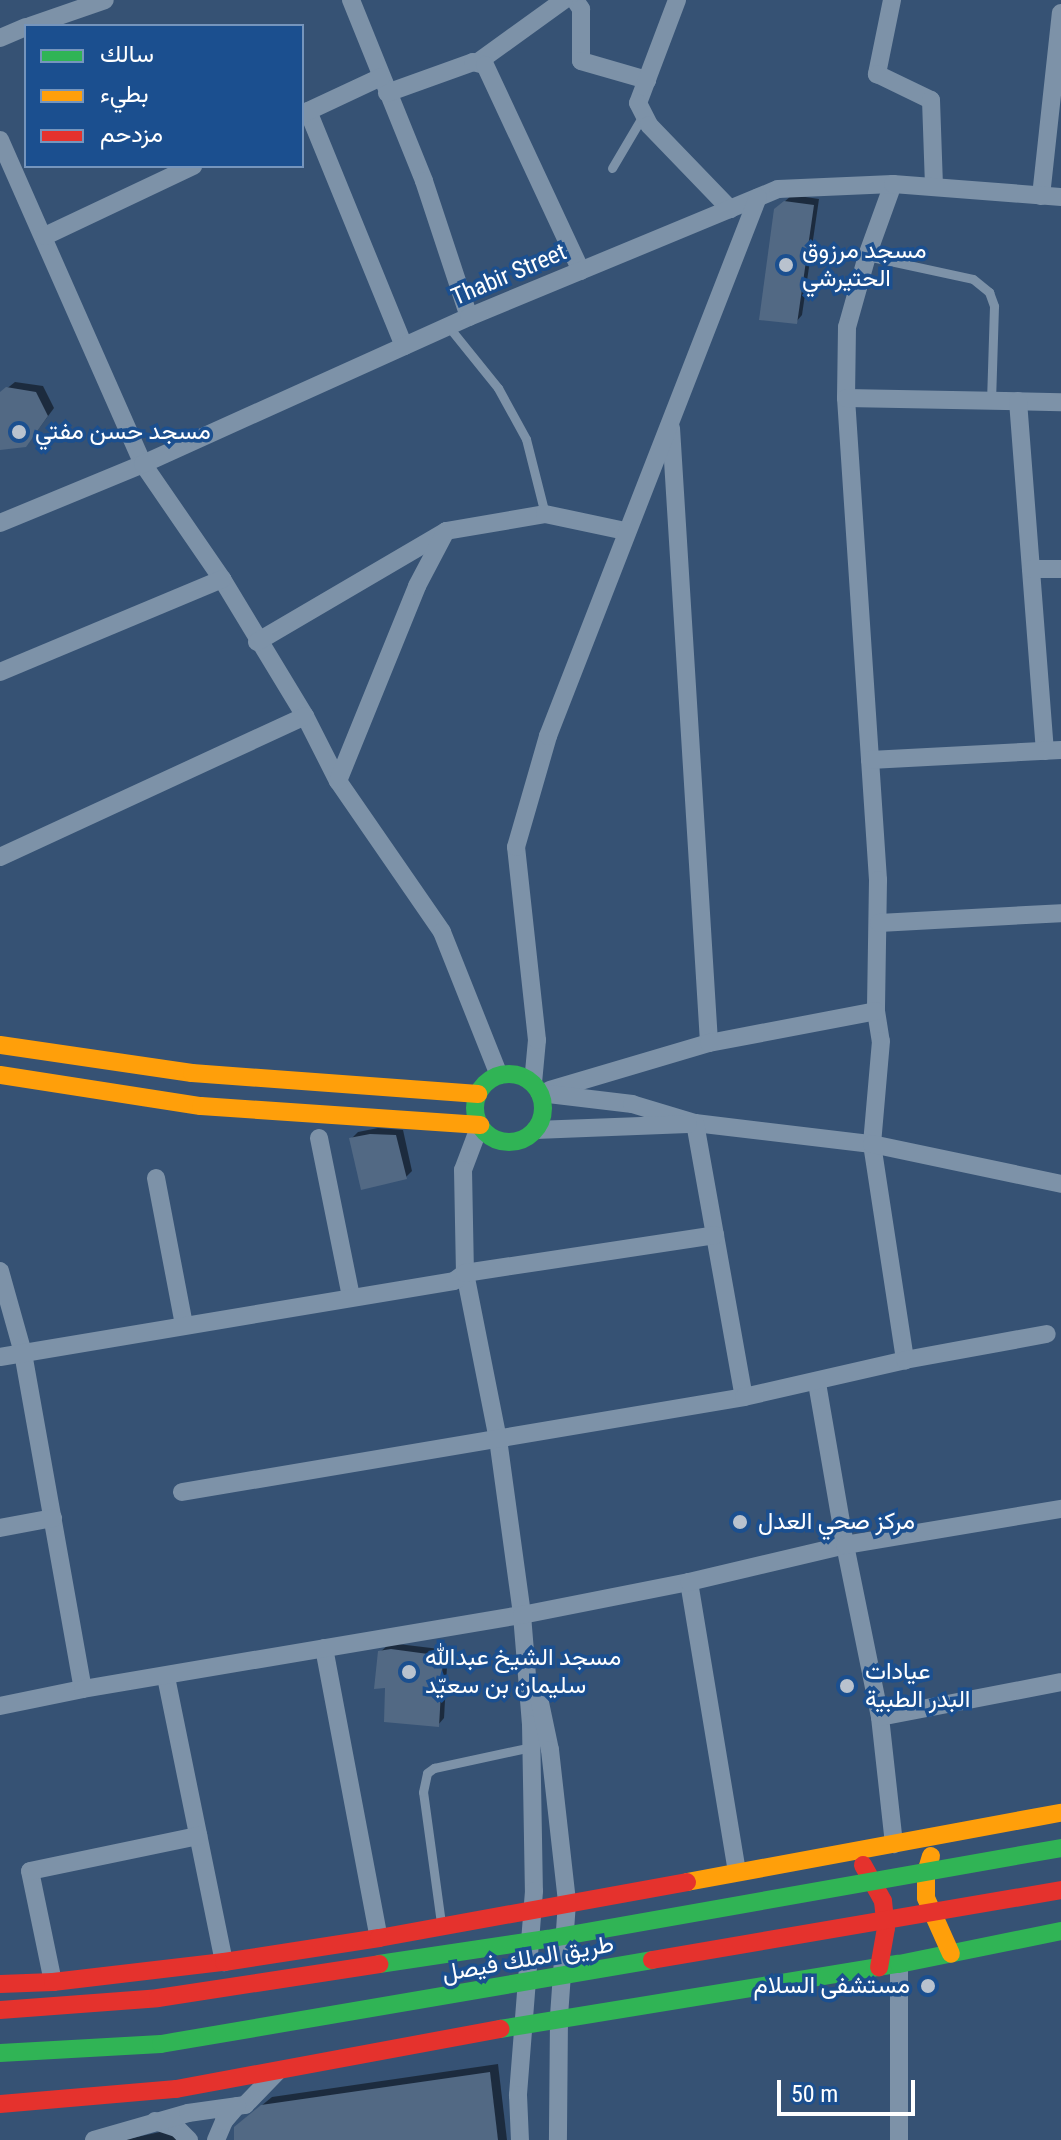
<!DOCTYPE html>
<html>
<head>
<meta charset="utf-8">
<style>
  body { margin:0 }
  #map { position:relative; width:1061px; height:2140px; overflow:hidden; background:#365274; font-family:"Roboto Condensed",Vazirmatn,sans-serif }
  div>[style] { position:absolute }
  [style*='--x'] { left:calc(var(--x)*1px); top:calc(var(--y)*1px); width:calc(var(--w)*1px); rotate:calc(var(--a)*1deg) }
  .shadow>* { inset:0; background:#0007 }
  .building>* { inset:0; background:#526984 }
  .lane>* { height:9px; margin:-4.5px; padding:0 4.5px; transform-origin:4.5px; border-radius:4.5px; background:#7d92a8 }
  .street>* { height:18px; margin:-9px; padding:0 9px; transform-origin:9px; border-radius:9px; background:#7d92a8 }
  .fast>* { height:18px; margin:-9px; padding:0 9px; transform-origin:9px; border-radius:9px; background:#30b455 }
  .fast>.ring { margin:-9px; padding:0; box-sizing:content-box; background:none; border:18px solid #30b455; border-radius:50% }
  .slow>* { height:18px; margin:-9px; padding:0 9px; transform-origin:9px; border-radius:9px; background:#ff9f0a }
  .jam>* { height:18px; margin:-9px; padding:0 9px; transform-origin:9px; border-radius:9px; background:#e5322d }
  .fast-bridge>* { height:18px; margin:-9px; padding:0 9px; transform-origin:9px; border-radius:9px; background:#30b455 }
  .jam-bridge>* { height:18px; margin:-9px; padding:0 9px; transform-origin:9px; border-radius:9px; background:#e5322d }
  .dots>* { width:22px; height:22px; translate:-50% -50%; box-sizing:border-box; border:4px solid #1b4f8f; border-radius:50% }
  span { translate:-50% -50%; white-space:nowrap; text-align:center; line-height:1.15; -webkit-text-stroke:7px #1b4f8f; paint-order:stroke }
  .poi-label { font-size:24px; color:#fff }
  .left { translate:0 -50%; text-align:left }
  .right { translate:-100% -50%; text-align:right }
  .street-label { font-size:24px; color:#fff }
  .legend { position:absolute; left:24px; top:24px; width:280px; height:144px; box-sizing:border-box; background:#1b4f8f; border:2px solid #7695bc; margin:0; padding:10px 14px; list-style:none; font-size:24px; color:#fff }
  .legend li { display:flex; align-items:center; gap:16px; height:40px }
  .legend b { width:40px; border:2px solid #7695bc }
  .scale { position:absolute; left:777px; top:2080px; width:138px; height:36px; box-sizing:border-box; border:4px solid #fff; border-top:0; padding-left:10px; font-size:24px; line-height:28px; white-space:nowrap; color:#fff; -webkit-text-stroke:6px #1b4f8f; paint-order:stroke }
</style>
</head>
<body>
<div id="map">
  <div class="shadow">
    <div style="clip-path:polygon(792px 195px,819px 199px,802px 315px,796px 322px,783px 203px)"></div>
    <div style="clip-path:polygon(15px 382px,43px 386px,54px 408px,32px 438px,0 448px,0 394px)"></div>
    <div style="clip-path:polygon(378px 1128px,403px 1130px,412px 1171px,406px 1177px,351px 1139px,358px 1132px)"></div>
    <div style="clip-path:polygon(398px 1644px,448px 1650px,444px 1718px,438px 1725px,387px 1686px,380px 1652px,387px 1646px)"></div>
    <div style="clip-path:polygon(498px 2064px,507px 2140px,236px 2140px,245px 2119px,272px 2097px)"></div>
    <div style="clip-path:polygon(174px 2129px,185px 2140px,123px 2140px)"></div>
  </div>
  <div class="building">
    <div style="clip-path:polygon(784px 201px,814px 205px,797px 324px,759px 320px,774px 209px)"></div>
    <div style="clip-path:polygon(6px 387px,36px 392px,48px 416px,26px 447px,0 450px,0 392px)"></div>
    <div style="clip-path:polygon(370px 1134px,396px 1135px,407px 1179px,361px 1190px,349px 1138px)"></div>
    <div style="clip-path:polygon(391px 1649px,443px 1656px,439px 1727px,384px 1722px,385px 1688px,374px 1689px,378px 1651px)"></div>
    <div style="clip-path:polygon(490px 2072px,498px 2140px,234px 2140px,234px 2127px,261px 2105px)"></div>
  </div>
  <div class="lane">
    <div style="--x:612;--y:168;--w:59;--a:-59.5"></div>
    <div style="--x:867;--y:256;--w:108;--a:12.2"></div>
    <div style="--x:973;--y:279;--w:21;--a:39"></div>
    <div style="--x:989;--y:292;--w:15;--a:70"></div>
    <div style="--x:994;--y:306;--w:94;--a:91.8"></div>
    <div style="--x:448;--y:326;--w:80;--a:51.1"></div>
    <div style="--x:498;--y:388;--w:58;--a:61.2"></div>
    <div style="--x:526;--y:439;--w:77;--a:75.8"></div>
    <div style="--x:441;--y:1923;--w:132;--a:-97.8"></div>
    <div style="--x:423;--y:1792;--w:19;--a:-78"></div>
    <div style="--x:427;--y:1773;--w:9;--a:-36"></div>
    <div style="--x:434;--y:1768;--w:99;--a:-12.2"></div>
  </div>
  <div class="street">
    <div style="--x:351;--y:0;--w:195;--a:68"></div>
    <div style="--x:424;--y:181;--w:143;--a:71.7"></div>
    <div style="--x:575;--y:0;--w:11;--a:56"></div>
    <div style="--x:581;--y:9;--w:52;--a:90"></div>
    <div style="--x:581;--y:61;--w:69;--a:16.1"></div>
    <div style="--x:677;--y:0;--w:110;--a:110.7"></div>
    <div style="--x:638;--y:103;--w:25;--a:63"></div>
    <div style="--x:649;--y:125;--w:117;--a:46"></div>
    <div style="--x:892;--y:0;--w:76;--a:101.5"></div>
    <div style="--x:877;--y:74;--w:60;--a:25.7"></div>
    <div style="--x:931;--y:100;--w:87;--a:88"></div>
    <div style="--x:30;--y:26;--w:79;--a:-19.1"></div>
    <div style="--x:0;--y:38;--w:28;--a:-23"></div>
    <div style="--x:478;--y:62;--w:106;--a:-35.8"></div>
    <div style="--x:387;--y:93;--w:91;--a:-19.8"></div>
    <div style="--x:473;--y:62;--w:12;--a:14"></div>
    <div style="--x:485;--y:65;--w:227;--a:65"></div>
    <div style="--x:308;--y:111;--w:254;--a:67.8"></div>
    <div style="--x:302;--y:114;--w:87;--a:-25.1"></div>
    <div style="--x:0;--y:140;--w:354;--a:66.2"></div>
    <div style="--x:143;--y:464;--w:140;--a:55.5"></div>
    <div style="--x:222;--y:579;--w:160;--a:58.8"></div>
    <div style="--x:305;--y:716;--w:73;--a:63.1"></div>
    <div style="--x:338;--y:781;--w:183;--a:55.4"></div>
    <div style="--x:442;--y:932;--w:154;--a:68.3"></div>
    <div style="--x:893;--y:184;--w:77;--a:109.9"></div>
    <div style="--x:867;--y:256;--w:74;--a:105.7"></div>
    <div style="--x:847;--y:327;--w:71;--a:90.8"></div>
    <div style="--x:846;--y:398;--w:483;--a:86.2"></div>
    <div style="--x:878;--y:880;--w:131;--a:90.9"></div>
    <div style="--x:876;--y:1011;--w:30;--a:81"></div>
    <div style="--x:881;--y:1041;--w:103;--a:95"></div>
    <div style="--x:872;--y:1144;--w:219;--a:81.3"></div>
    <div style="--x:1041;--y:196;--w:184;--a:-83.8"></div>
    <div style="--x:45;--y:236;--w:164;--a:-25.3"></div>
    <div style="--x:846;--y:398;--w:215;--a:1.1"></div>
    <div style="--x:1018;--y:401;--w:351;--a:85.6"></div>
    <div style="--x:671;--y:428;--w:616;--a:86.46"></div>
    <div style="--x:0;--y:523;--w:155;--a:-22.4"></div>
    <div style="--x:143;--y:464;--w:358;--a:-24.3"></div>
    <div style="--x:469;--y:317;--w:334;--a:-22.5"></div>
    <div style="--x:778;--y:189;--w:115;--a:-2.5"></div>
    <div style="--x:893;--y:184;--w:169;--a:4.4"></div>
    <div style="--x:1031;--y:569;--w:30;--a:0"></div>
    <div style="--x:257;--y:642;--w:219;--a:-30.4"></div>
    <div style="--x:446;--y:531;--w:100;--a:-9.7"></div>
    <div style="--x:545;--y:514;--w:82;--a:12"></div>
    <div style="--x:0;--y:672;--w:241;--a:-22.7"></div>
    <div style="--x:870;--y:760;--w:191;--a:-3"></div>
    <div style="--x:338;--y:781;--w:210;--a:-67.9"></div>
    <div style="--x:417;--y:586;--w:62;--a:-62.2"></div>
    <div style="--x:0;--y:857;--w:336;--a:-24.8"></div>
    <div style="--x:879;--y:923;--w:182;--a:-3.1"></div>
    <div style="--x:533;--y:1083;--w:43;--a:-84.7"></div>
    <div style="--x:537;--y:1040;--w:194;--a:-96.2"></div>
    <div style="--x:516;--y:847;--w:116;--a:-73.9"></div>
    <div style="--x:548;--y:736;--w:578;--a:-68.71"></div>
    <div style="--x:550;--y:1090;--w:166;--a:-16.5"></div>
    <div style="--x:709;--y:1043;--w:170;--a:-10.8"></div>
    <div style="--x:540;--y:1093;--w:93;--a:6.8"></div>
    <div style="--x:632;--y:1104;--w:66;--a:16.8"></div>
    <div style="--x:695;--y:1123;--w:178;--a:6.8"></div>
    <div style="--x:872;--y:1144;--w:193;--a:11.9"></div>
    <div style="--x:695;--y:1123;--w:278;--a:79.9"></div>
    <div style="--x:480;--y:1125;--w:48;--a:110.7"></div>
    <div style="--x:463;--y:1170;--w:103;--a:88.9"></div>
    <div style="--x:465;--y:1273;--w:169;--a:78.8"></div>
    <div style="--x:498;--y:1439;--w:178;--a:82.2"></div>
    <div style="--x:522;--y:1615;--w:109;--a:85.3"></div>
    <div style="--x:531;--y:1724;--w:167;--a:89"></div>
    <div style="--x:534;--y:1891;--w:205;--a:94.5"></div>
    <div style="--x:518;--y:2095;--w:45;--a:87.5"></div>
    <div style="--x:535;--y:1130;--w:153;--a:-2.2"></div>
    <div style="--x:319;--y:1138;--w:162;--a:78.6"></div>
    <div style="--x:156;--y:1178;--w:150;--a:79.2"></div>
    <div style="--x:0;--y:1271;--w:85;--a:74.3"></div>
    <div style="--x:23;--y:1353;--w:341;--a:79.9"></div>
    <div style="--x:0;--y:1357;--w:460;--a:-9.5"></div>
    <div style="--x:454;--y:1281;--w:14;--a:-36"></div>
    <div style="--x:465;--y:1273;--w:253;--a:-8.6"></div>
    <div style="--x:817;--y:1383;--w:164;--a:80.2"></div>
    <div style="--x:845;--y:1545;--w:176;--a:78.5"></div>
    <div style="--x:880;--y:1717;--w:128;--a:83.7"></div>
    <div style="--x:182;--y:1492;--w:570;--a:-9.59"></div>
    <div style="--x:744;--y:1397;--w:165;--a:-12.9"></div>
    <div style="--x:905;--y:1360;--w:144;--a:-10.4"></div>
    <div style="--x:0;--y:1528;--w:54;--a:-10.7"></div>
    <div style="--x:689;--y:1582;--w:293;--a:80.6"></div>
    <div style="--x:324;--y:1648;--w:295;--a:79.3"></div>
    <div style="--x:166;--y:1677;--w:291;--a:78.5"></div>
    <div style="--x:538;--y:1693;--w:58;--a:78.1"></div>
    <div style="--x:550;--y:1750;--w:153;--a:83.6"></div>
    <div style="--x:567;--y:1902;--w:115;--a:94"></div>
    <div style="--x:559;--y:2017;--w:123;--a:90.5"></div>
    <div style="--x:0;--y:1706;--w:85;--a:-11.6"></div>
    <div style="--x:83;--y:1689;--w:445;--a:-9.6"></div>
    <div style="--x:522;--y:1615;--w:170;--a:-11.2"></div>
    <div style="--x:689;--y:1582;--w:160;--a:-13.3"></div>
    <div style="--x:845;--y:1545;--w:219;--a:-9.5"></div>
    <div style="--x:880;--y:1717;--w:184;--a:-10.9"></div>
    <div style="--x:53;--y:1982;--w:113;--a:-101.7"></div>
    <div style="--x:30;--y:1871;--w:172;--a:-11.8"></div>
    <div style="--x:155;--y:2121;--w:23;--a:18"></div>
    <div style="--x:177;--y:2128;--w:17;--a:45"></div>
    <div style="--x:94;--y:2140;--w:98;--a:-16"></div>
    <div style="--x:188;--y:2113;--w:58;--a:-8"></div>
    <div style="--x:245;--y:2105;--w:46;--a:-45.9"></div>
    <div style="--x:216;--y:2140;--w:21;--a:-67"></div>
    <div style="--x:224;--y:2121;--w:20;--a:-49"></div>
    <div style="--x:899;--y:2140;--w:176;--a:-90"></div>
  </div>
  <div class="fast">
    <div class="ring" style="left:475px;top:1074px;width:50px;height:50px"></div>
    <div style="--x:500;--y:2029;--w:404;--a:-9.3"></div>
    <div style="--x:899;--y:1964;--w:165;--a:-11.5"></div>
  </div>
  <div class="slow">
    <div style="--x:0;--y:1045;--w:194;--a:8.3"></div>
    <div style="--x:192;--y:1073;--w:287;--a:4.2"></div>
    <div style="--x:0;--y:1075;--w:203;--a:8.8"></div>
    <div style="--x:201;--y:1106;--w:280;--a:3.9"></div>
    <div style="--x:931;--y:1856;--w:17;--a:107"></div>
    <div style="--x:926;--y:1872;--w:26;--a:90"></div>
    <div style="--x:926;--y:1898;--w:61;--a:65.9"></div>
    <div style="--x:687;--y:1882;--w:380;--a:-10.5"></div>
  </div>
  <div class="jam">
    <div style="--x:863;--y:1865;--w:41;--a:60.9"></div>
    <div style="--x:883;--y:1901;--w:27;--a:84"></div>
    <div style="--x:886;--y:1928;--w:40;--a:100"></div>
    <div style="--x:0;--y:1984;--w:53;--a:-2.2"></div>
    <div style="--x:53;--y:1982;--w:172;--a:-6.7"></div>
    <div style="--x:224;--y:1962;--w:157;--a:-8.8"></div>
    <div style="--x:379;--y:1938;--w:313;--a:-10.3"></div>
    <div style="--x:0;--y:2104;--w:177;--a:-4.9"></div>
    <div style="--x:176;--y:2089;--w:330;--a:-10.5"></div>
  </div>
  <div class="fast-bridge">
    <div style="--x:379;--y:1964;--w:170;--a:-8.5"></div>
    <div style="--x:547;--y:1939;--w:522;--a:-10.04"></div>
    <div style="--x:0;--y:2053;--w:161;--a:-3.2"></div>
    <div style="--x:161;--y:2044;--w:498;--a:-9.7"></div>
  </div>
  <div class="jam-bridge">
    <div style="--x:652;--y:1960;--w:415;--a:-9.7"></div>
    <div style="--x:0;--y:2010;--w:158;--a:-4.3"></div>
    <div style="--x:158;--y:1998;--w:224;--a:-8.7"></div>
  </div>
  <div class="dots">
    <div style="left:786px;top:265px;background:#b9c2ce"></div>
    <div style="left:19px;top:432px;background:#b9c2ce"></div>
    <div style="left:740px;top:1522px;background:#b9c2ce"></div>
    <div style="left:409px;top:1672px;background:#b9c2ce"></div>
    <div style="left:847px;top:1686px;background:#b9c2ce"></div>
    <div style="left:928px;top:1986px;background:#b9c2ce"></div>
  </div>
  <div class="poi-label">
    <span class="left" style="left:802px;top:265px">مسجد مرزوق<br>الحتيرشي</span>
    <span class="left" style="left:35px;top:432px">مسجد حسن مفتي</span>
    <span class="left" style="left:758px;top:1522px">مركز صحي العدل</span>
    <span class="left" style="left:425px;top:1672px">مسجد الشيخ عبدالله<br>سليمان بن سعيّد</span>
    <span class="left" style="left:865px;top:1686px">عيادات<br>البدر الطبية</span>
    <span class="right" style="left:910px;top:1986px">مستشفى السلام</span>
  </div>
  <div class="street-label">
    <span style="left:509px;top:275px;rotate:-23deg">Thabir Street</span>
    <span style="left:528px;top:1959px;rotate:-10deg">طريق الملك فيصل</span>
  </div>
  <ul class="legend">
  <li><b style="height:10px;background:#30b455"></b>سالك</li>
  <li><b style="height:10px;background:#ff9f0a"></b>بطيء</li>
  <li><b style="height:10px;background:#e5322d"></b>مزدحم</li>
  </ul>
  <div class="scale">50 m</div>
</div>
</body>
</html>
